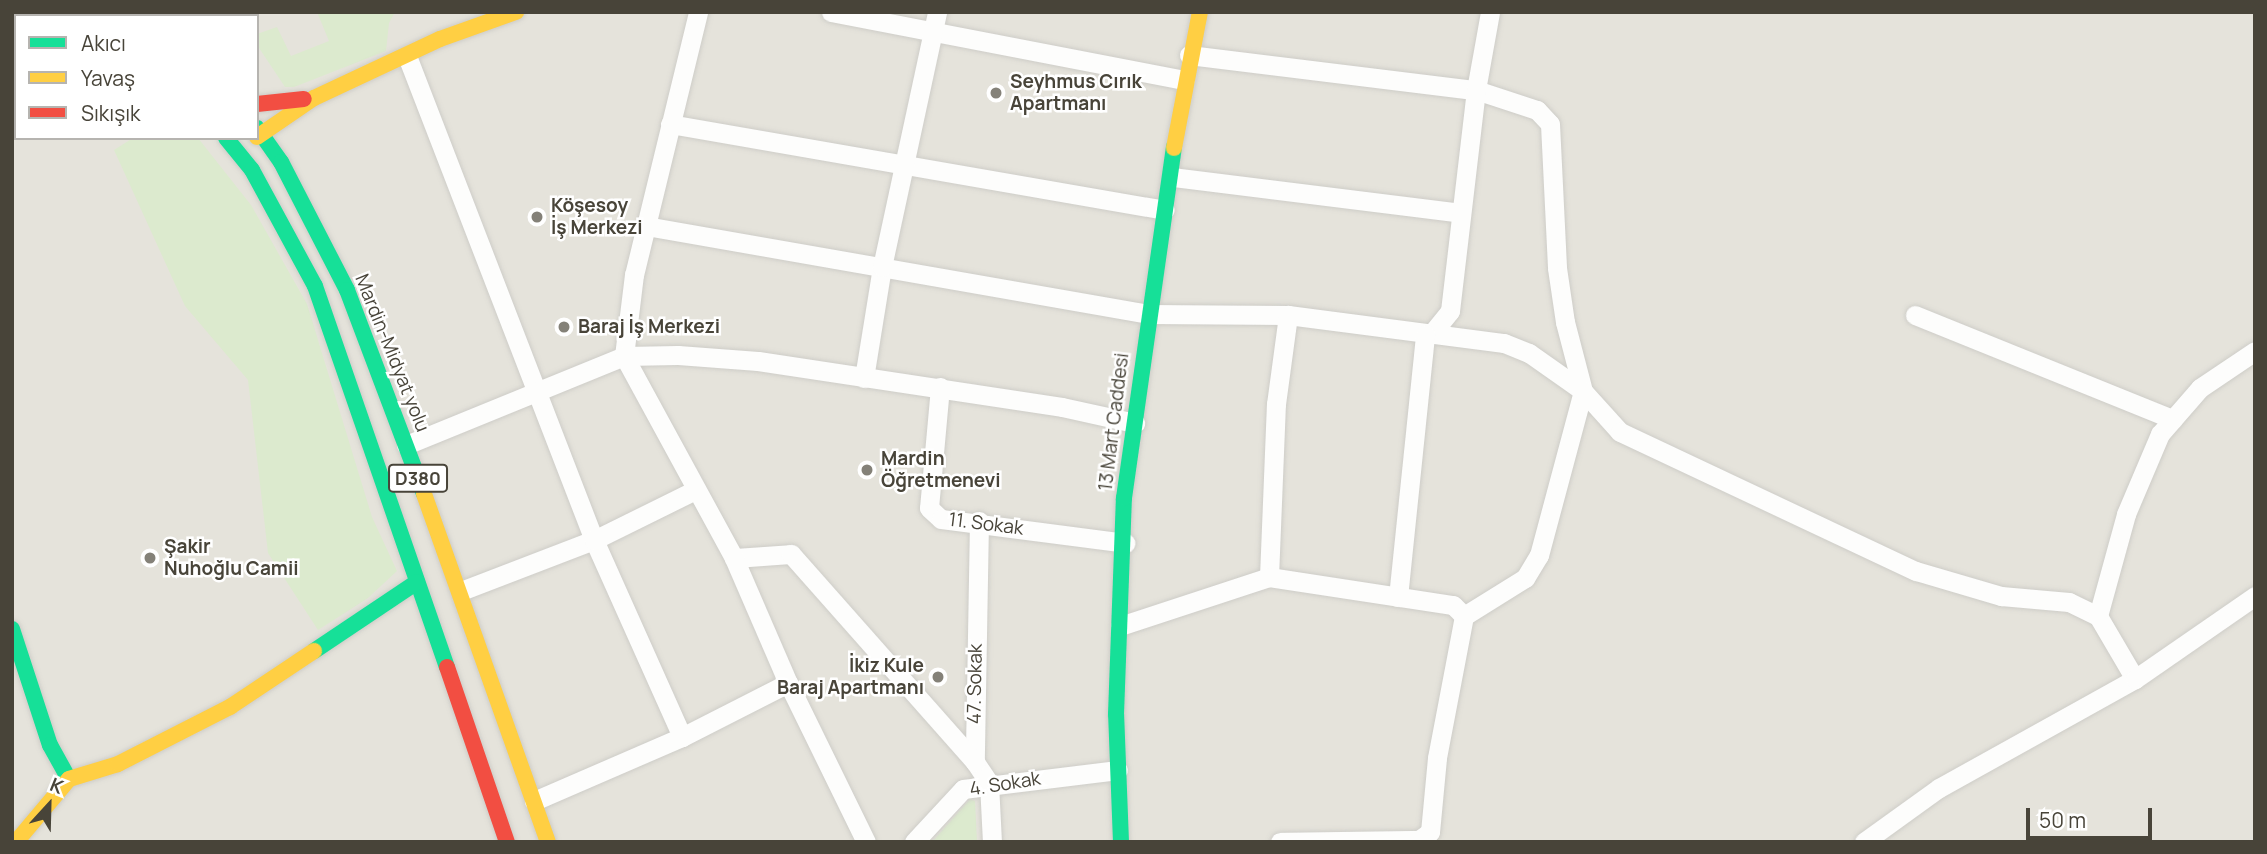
<!DOCTYPE html>
<html>
<head>
<meta charset="utf-8">
<style>
  body { margin:0 }
  #map { position:relative; width:2267px; height:854px; overflow:hidden; background:#f2f1ec; font-family:Manrope,sans-serif }
  div>[style] { position:absolute }
  [style*='--x'] { left:calc(var(--x)*1px); top:calc(var(--y)*1px); width:calc(var(--w)*1px); rotate:calc(var(--a)*1deg) }
  .residential>* { inset:0; background:#e5e3db }
  .green>* { inset:0; background:#dceace }
  .roads { filter:drop-shadow(0 0 2px #cecdc8) drop-shadow(0 0 2px #cecdc8) }
  .street>* { height:19px; margin:-9.5px; padding:0 9.5px; transform-origin:9.5px; border-radius:9.5px; background:#fdfdfc }
  .fast>* { height:16px; margin:-8px; padding:0 8px; transform-origin:8px; border-radius:8px; background:#16e098 }
  .slow>* { height:16px; margin:-8px; padding:0 8px; transform-origin:8px; border-radius:8px; background:#ffcf43 }
  .jam>* { height:16px; margin:-8px; padding:0 8px; transform-origin:8px; border-radius:8px; background:#f24e42 }
  .dots>* { width:19px; height:19px; translate:-50% -50%; box-sizing:border-box; border:4px solid #fff; border-radius:50% }
  span { translate:-50% -50%; white-space:nowrap; text-align:center; line-height:1.15; -webkit-text-stroke:5px #fff; paint-order:stroke }
  .shield-label span { padding:2px 5px; background:#fff; border:2px solid; border-radius:5px; -webkit-text-stroke-width:0 }
  .shield-label { font-size:18px; color:#484439; font-weight:700 }
  .poi-label { font-size:19px; color:#484439; font-weight:700 }
  .left { translate:0 -50%; text-align:left }
  .right { translate:-100% -50%; text-align:right }
  .street-label { font-size:19px; color:#484439 }
  .frame { position:absolute; inset:0; border:14px solid #484439; pointer-events:none }
  .legend { position:absolute; left:14px; top:14px; width:245px; height:126px; box-sizing:border-box; background:#fff; border:2px solid #b6b4b0; margin:0; padding:9px 12px; list-style:none; font-size:21px; color:#484439 }
  .legend li { display:flex; align-items:center; gap:14px; height:35px }
  .legend b { width:35px; border:2px solid #b6b4b0 }
  .north { position:absolute; left:14px; top:770px; width:70px; height:70px; -webkit-text-stroke:5px #fff; paint-order:stroke; rotate:22deg; font-size:19px; font-weight:700; line-height:28px; text-align:center; color:#484439 }
  .north::after { content:''; display:block; margin:auto; width:24px; height:32px; background:#484439; clip-path:polygon(50% 0,100% 100%,50% 72%,0 100%) }
  .scale { position:absolute; left:2026px; top:808px; width:126px; height:32px; box-sizing:border-box; border:4px solid #484439; border-top:0; padding-left:9px; font-size:21px; line-height:24px; white-space:nowrap; color:#484439; -webkit-text-stroke:5px #fff; paint-order:stroke }
</style>
</head>
<body>
<div id="map">
  <div class="residential">
    <div style="clip-path:polygon(evenodd,12px 12px,2255px 12px,2255px 842px,12px 842px,12px 12px,16px 16px,257px 16px,257px 138px,16px 138px,16px 16px)"></div>
  </div>
  <div class="green">
    <div style="clip-path:polygon(12px 12px,49px 16px,16px 16px,12px 112px)"></div>
    <div style="clip-path:polygon(317px 12px,395px 12px,389px 23px,386px 51px,294px 87px,285px 87px,257px 45px,257px 34px,277px 27px,291px 56px,329px 41px)"></div>
    <div style="clip-path:polygon(133px 138px,198px 138px,251px 205px,307px 304px,372px 517px,397px 571px,368px 598px,318px 630px,268px 553px,248px 380px,185px 306px,114px 150px)"></div>
    <div style="clip-path:polygon(970px 799px,975px 801px,977px 842px,932px 842px)"></div>
  </div>
  <div class="roads">
    <div class="street">
      <div style="--x:831;--y:12;--w:360;--a:10.9"></div>
      <div style="--x:1189;--y:55;--w:289;--a:7"></div>
      <div style="--x:1476;--y:90;--w:64;--a:18.2"></div>
      <div style="--x:1537;--y:110;--w:19;--a:47"></div>
      <div style="--x:1550;--y:124;--w:144;--a:87.2"></div>
      <div style="--x:1557;--y:268;--w:55;--a:81.6"></div>
      <div style="--x:1565;--y:322;--w:71;--a:75.4"></div>
      <div style="--x:1583;--y:391;--w:170;--a:105"></div>
      <div style="--x:1539;--y:555;--w:27;--a:121"></div>
      <div style="--x:1525;--y:578;--w:72;--a:148.1"></div>
      <div style="--x:407;--y:56;--w:519;--a:68.88"></div>
      <div style="--x:594;--y:540;--w:216;--a:65.9"></div>
      <div style="--x:670;--y:124;--w:502;--a:9.86"></div>
      <div style="--x:1173;--y:177;--w:289;--a:7.1"></div>
      <div style="--x:646;--y:226;--w:510;--a:9.94"></div>
      <div style="--x:1148;--y:314;--w:140;--a:0.4"></div>
      <div style="--x:1288;--y:315;--w:218;--a:7.4"></div>
      <div style="--x:1504;--y:343;--w:27;--a:22"></div>
      <div style="--x:1529;--y:353;--w:66;--a:35.1"></div>
      <div style="--x:1583;--y:391;--w:55;--a:47.9"></div>
      <div style="--x:1620;--y:432;--w:327;--a:25.2"></div>
      <div style="--x:1916;--y:571;--w:89;--a:16.4"></div>
      <div style="--x:2001;--y:596;--w:68;--a:5"></div>
      <div style="--x:2069;--y:602;--w:32;--a:26"></div>
      <div style="--x:2098;--y:616;--w:73;--a:59.6"></div>
      <div style="--x:1915;--y:315;--w:278;--a:22"></div>
      <div style="--x:1433;--y:332;--w:27;--a:-51"></div>
      <div style="--x:1450;--y:311;--w:223;--a:-83.3"></div>
      <div style="--x:1476;--y:90;--w:79;--a:-79.8"></div>
      <div style="--x:864;--y:378;--w:112;--a:-80.8"></div>
      <div style="--x:882;--y:267;--w:261;--a:-77.8"></div>
      <div style="--x:940;--y:387;--w:121;--a:95.2"></div>
      <div style="--x:929;--y:508;--w:16;--a:43"></div>
      <div style="--x:941;--y:519;--w:186;--a:7.4"></div>
      <div style="--x:406;--y:445;--w:235;--a:-22.2"></div>
      <div style="--x:624;--y:356;--w:82;--a:-83"></div>
      <div style="--x:634;--y:275;--w:271;--a:-76.3"></div>
      <div style="--x:979;--y:521;--w:241;--a:91"></div>
      <div style="--x:975;--y:762;--w:25;--a:56"></div>
      <div style="--x:989;--y:783;--w:59;--a:87.1"></div>
      <div style="--x:734;--y:558;--w:57;--a:-4"></div>
      <div style="--x:791;--y:554;--w:278;--a:48.5"></div>
      <div style="--x:1269;--y:577;--w:173;--a:-87.7"></div>
      <div style="--x:1276;--y:404;--w:90;--a:-82.3"></div>
      <div style="--x:461;--y:591;--w:142;--a:-21"></div>
      <div style="--x:594;--y:540;--w:113;--a:-26.3"></div>
      <div style="--x:1398;--y:597;--w:264;--a:-84.1"></div>
      <div style="--x:2098;--y:616;--w:106;--a:-74.6"></div>
      <div style="--x:2126;--y:514;--w:87;--a:-67"></div>
      <div style="--x:2160;--y:434;--w:61;--a:-49"></div>
      <div style="--x:2200;--y:388;--w:66;--a:-33.9"></div>
      <div style="--x:1120;--y:626;--w:157;--a:-18.2"></div>
      <div style="--x:1269;--y:577;--w:186;--a:8.7"></div>
      <div style="--x:1453;--y:605;--w:16;--a:45"></div>
      <div style="--x:1464;--y:616;--w:145;--a:100.8"></div>
      <div style="--x:1437;--y:758;--w:74;--a:95.4"></div>
      <div style="--x:1430;--y:832;--w:14;--a:144"></div>
      <div style="--x:1419;--y:840;--w:139;--a:179.2"></div>
      <div style="--x:534;--y:801;--w:161;--a:-23.4"></div>
      <div style="--x:682;--y:737;--w:119;--a:-27"></div>
      <div style="--x:866;--y:842;--w:177;--a:-116.1"></div>
      <div style="--x:788;--y:683;--w:136;--a:-113.4"></div>
      <div style="--x:734;--y:558;--w:230;--a:-118.6"></div>
      <div style="--x:624;--y:356;--w:54;--a:-1.1"></div>
      <div style="--x:678;--y:355;--w:80;--a:4.3"></div>
      <div style="--x:758;--y:361;--w:307;--a:8.6"></div>
      <div style="--x:1062;--y:407;--w:75;--a:12.4"></div>
      <div style="--x:914;--y:842;--w:72;--a:-47.2"></div>
      <div style="--x:963;--y:789;--w:156;--a:-7"></div>
      <div style="--x:1864;--y:842;--w:92;--a:-35.8"></div>
      <div style="--x:1939;--y:788;--w:224;--a:-29.1"></div>
      <div style="--x:2135;--y:679;--w:146;--a:-34.7"></div>
    </div>
    <div class="fast">
      <div style="--x:165;--y:12;--w:5;--a:53"></div>
      <div style="--x:257;--y:128;--w:42;--a:54.8"></div>
      <div style="--x:281;--y:162;--w:144;--a:62.7"></div>
      <div style="--x:347;--y:290;--w:218;--a:69.3"></div>
      <div style="--x:226;--y:138;--w:41;--a:50.9"></div>
      <div style="--x:252;--y:170;--w:132;--a:61.5"></div>
      <div style="--x:315;--y:286;--w:403;--a:70.9"></div>
      <div style="--x:12;--y:629;--w:122;--a:71.9"></div>
      <div style="--x:50;--y:745;--w:39;--a:61"></div>
      <div style="--x:314;--y:651;--w:124;--a:-33.8"></div>
      <div style="--x:1121;--y:842;--w:128;--a:-92.2"></div>
      <div style="--x:1116;--y:714;--w:216;--a:-87.9"></div>
      <div style="--x:1124;--y:498;--w:354;--a:-81.9"></div>
    </div>
    <div class="slow">
      <div style="--x:128;--y:12;--w:5;--a:53"></div>
      <div style="--x:201;--y:12;--w:4;--a:63"></div>
      <div style="--x:257;--y:137;--w:69;--a:-34.4"></div>
      <div style="--x:314;--y:98;--w:139;--a:-25.1"></div>
      <div style="--x:440;--y:39;--w:81;--a:-19.6"></div>
      <div style="--x:1174;--y:148;--w:138;--a:-79.2"></div>
      <div style="--x:424;--y:494;--w:369;--a:70.4"></div>
      <div style="--x:16;--y:842;--w:82;--a:-49.9"></div>
      <div style="--x:69;--y:779;--w:51;--a:-17"></div>
      <div style="--x:118;--y:764;--w:126;--a:-27"></div>
      <div style="--x:230;--y:707;--w:101;--a:-33.7"></div>
    </div>
    <div class="jam">
      <div style="--x:87;--y:12;--w:5;--a:53"></div>
      <div style="--x:257;--y:104;--w:47;--a:-6.1"></div>
      <div style="--x:447;--y:667;--w:185;--a:71.1"></div>
    </div>
  </div>
  <div class="dots">
    <div style="left:996px;top:93px;background:#848178"></div>
    <div style="left:537px;top:217px;background:#848178"></div>
    <div style="left:564px;top:327px;background:#848178"></div>
    <div style="left:867px;top:470px;background:#848178"></div>
    <div style="left:150px;top:558px;background:#848178"></div>
    <div style="left:938px;top:677px;background:#848178"></div>
  </div>
  <div class="shield-label">
    <span style="left:418px;top:478px">D380</span>
  </div>
  <div class="poi-label">
    <span class="left" style="left:1010px;top:93px">Seyhmus Cırık<br>Apartmanı</span>
    <span class="left" style="left:551px;top:217px">Köşesoy<br>İş Merkezi</span>
    <span class="left" style="left:578px;top:327px">Baraj İş Merkezi</span>
    <span class="left" style="left:881px;top:470px">Mardin<br>Öğretmenevi</span>
    <span class="left" style="left:164px;top:558px">Şakir<br>Nuhoğlu Camii</span>
    <span class="right" style="left:924px;top:677px">İkiz Kule<br>Baraj Apartmanı</span>
  </div>
  <div class="street-label">
    <span style="left:392px;top:353px;rotate:68deg">Mardin-Midyat yolu</span>
    <span style="left:1114px;top:422px;rotate:-83deg">13 Mart Caddesi</span>
    <span style="left:986px;top:524px;rotate:7deg">11. Sokak</span>
    <span style="left:975px;top:684px;rotate:-89deg">47. Sokak</span>
    <span style="left:1005px;top:784px;rotate:-9deg">4. Sokak</span>
  </div>
  <div class="frame"></div>
  <ul class="legend">
  <li><b style="height:9px;background:#16e098"></b>Akıcı</li>
  <li><b style="height:9px;background:#ffcf43"></b>Yavaş</li>
  <li><b style="height:9px;background:#f24e42"></b>Sıkışık</li>
  </ul>
  <div class="north">K</div>
  <div class="scale">50 m</div>
</div>
</body>
</html>
